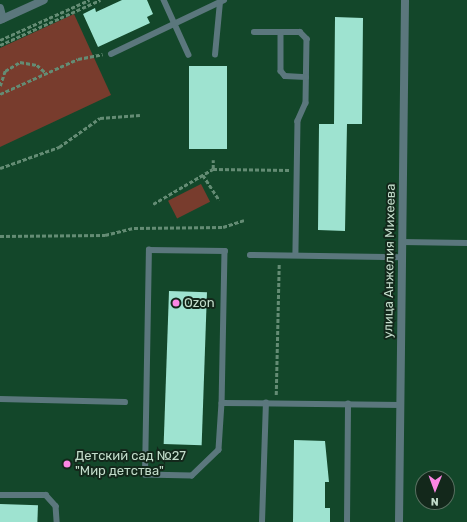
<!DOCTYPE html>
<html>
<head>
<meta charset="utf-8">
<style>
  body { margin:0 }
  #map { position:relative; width:467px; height:522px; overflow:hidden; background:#13472a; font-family:Rubik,sans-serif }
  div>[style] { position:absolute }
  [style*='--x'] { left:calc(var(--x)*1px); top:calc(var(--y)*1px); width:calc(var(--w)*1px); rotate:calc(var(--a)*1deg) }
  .green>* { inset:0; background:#783c2d; transform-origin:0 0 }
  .building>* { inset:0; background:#9ee3d0; transform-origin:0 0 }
  .path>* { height:2.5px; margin-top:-1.25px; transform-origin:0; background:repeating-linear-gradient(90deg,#648c74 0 4px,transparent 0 6px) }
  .service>* { height:5.5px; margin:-2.75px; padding:0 2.75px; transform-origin:2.75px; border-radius:2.75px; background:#5b777d }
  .minor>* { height:8px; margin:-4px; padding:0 4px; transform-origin:4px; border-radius:4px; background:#5b777d }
  .dots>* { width:11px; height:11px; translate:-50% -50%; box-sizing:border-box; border:2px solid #13281b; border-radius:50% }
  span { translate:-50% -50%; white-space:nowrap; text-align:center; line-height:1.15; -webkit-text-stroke:4px #13281b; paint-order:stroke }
  .street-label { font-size:13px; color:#c3ddcb }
  .poi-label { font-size:13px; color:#c3ddcb }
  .left { translate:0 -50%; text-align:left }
  .north { position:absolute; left:415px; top:470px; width:40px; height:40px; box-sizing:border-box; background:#13281b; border:1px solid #597061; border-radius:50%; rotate:181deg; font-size:11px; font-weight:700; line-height:16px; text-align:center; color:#c3ddcb }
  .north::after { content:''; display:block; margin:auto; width:14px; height:18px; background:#fc86e4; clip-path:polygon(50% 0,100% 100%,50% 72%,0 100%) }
</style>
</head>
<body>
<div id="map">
  <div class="green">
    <div style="clip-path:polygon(74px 14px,111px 95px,0 147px,0 48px)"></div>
    <div style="left:201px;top:184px;width:20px;height:37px;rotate:63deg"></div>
  </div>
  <div class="building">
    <div style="clip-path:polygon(122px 0,147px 0,153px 14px,147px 17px,150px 23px,98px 47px,83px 14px,95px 8px,96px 12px)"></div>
    <div style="clip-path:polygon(335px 17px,363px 18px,362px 124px,347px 124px,345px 231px,318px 230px,319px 124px,334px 124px)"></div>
    <div style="left:189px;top:66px;width:38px;height:83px"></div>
    <div style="left:169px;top:291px;width:38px;height:153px;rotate:2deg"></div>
    <div style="clip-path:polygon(294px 440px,325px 441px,329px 482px,325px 482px,325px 508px,330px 508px,330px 522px,293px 522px)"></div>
    <div style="left:0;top:504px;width:38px;height:18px;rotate:2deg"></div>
  </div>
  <div class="path">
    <div style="--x:0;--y:40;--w:98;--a:-24.2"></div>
    <div style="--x:0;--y:45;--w:110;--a:-24.2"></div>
    <div style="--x:0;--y:86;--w:16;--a:-72"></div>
    <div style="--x:5;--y:71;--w:17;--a:-31"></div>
    <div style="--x:20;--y:62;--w:17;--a:10"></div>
    <div style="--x:37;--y:65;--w:12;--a:42"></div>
    <div style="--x:0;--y:94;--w:85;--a:-24.2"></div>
    <div style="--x:78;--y:59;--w:25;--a:-11"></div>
    <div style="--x:0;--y:168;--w:63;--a:-19.6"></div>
    <div style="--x:59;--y:147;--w:50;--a:-35.3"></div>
    <div style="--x:100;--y:118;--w:40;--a:-4.3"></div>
    <div style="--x:213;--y:169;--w:9;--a:-90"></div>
    <div style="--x:203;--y:175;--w:30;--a:57"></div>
    <div style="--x:153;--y:204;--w:69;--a:-30.3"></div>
    <div style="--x:213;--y:169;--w:76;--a:0.8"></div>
    <div style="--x:0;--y:236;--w:105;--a:-0.5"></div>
    <div style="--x:105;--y:235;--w:30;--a:-14"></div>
    <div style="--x:134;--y:228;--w:89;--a:-0.6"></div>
    <div style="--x:223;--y:227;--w:22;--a:-18"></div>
    <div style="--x:276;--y:395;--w:131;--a:-88.7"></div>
  </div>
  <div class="service">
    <div style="--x:164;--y:0;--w:60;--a:65.6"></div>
    <div style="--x:254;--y:32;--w:46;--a:0"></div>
    <div style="--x:300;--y:32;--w:10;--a:45"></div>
    <div style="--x:307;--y:39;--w:64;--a:90.9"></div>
    <div style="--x:306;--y:103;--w:20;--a:114"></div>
    <div style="--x:298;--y:121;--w:134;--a:90.9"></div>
    <div style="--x:281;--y:32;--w:39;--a:90"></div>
    <div style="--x:281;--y:71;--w:6;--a:51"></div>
    <div style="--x:285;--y:76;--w:21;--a:3"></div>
    <div style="--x:111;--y:54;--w:125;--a:-25.5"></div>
    <div style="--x:215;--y:55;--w:53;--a:-84.6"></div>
    <div style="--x:402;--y:242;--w:65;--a:0.9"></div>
    <div style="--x:250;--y:255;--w:152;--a:0.8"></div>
    <div style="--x:0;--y:399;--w:125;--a:1.4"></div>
    <div style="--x:222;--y:403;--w:47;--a:93.7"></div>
    <div style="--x:219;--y:450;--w:37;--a:136"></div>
    <div style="--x:192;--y:476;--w:47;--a:-178.8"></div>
    <div style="--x:145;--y:475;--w:225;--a:-89"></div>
    <div style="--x:149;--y:250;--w:76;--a:0.8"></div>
    <div style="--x:225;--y:251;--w:152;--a:91.1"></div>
    <div style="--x:222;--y:403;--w:179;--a:0.6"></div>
    <div style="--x:0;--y:495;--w:46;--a:0"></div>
    <div style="--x:46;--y:495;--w:15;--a:48"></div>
    <div style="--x:56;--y:506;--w:16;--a:86"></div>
    <div style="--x:262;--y:522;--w:119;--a:-88.1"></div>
    <div style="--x:347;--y:522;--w:118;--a:-89.5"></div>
  </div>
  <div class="minor">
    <div style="--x:0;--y:8;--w:11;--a:75"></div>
    <div style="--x:0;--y:20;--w:48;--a:-24.4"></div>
    <div style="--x:399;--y:522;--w:522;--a:-89.34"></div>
  </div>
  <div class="dots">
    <div style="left:176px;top:303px;background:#fc86e4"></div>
    <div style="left:67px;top:464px;background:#fc86e4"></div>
  </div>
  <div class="street-label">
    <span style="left:390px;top:261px;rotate:-89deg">улица Анжелия Михеева</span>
  </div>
  <div class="poi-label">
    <span class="left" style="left:184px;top:303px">Ozon</span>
    <span class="left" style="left:75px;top:464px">Детский сад №27<br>"Мир детства"</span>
  </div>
  <div class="north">N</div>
</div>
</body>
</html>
